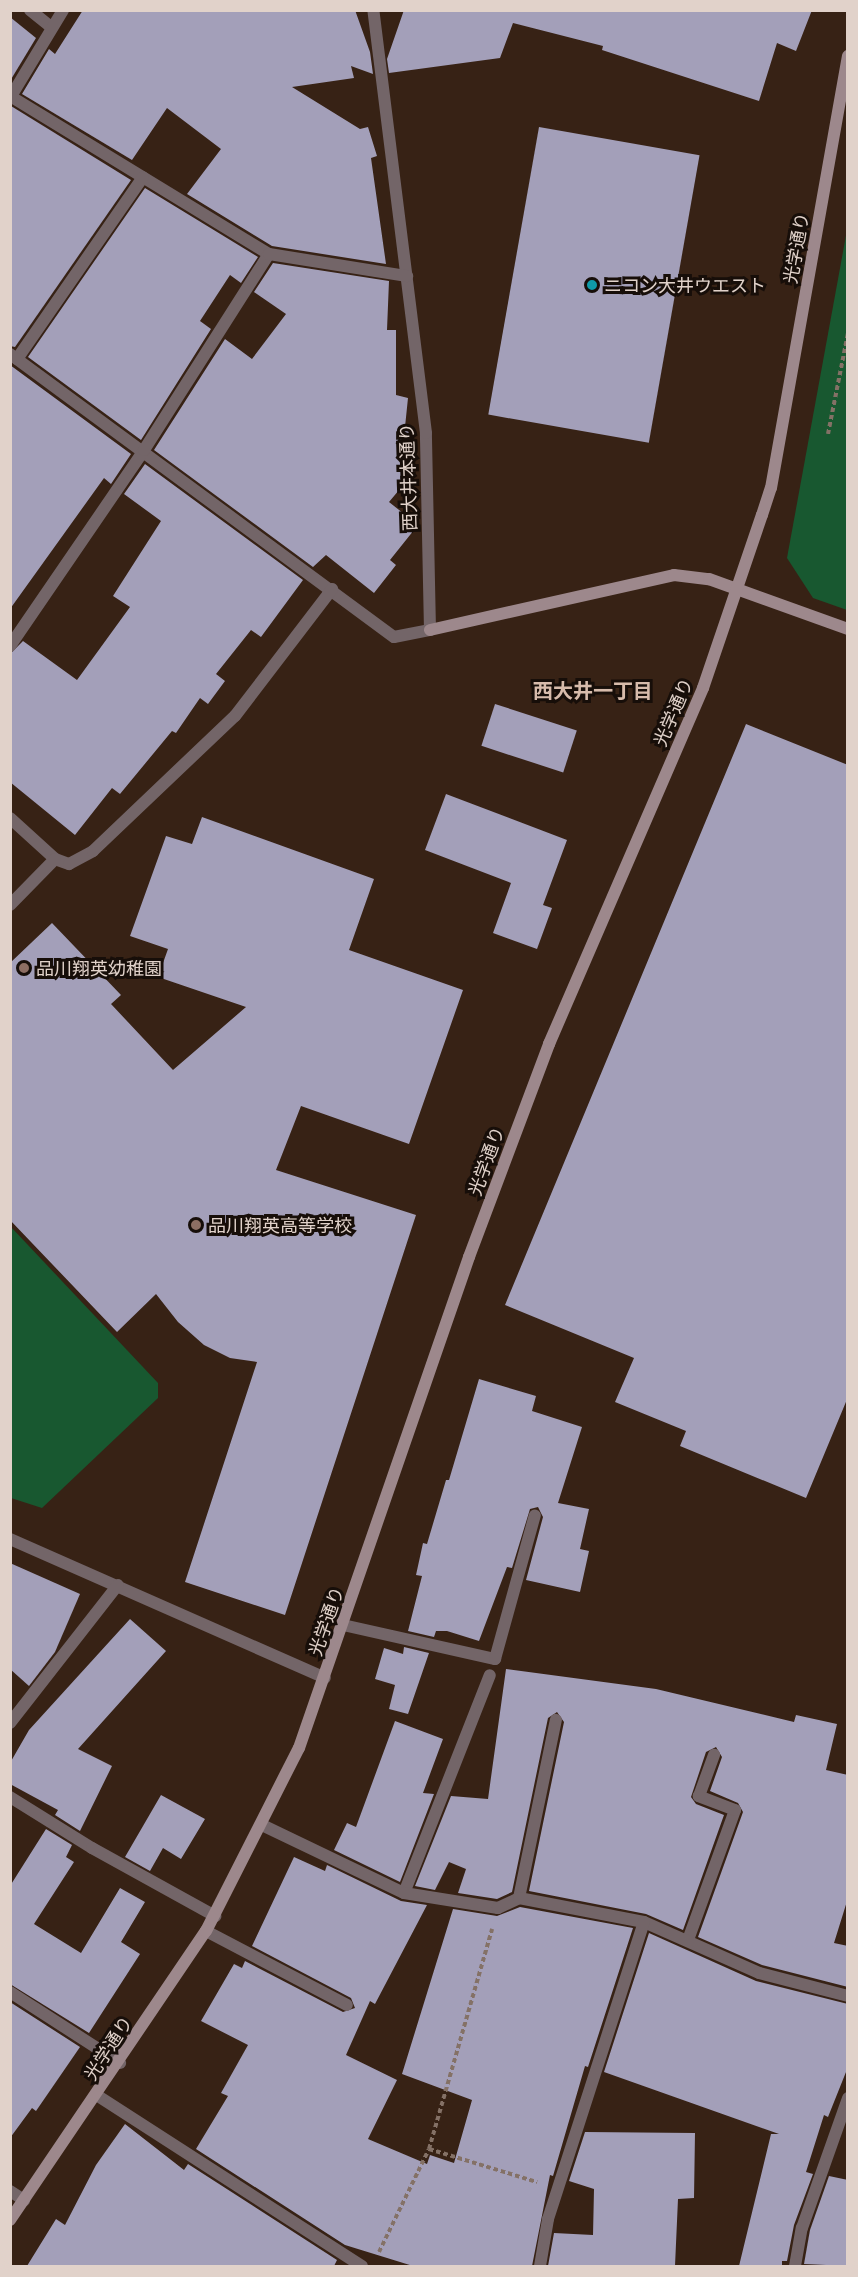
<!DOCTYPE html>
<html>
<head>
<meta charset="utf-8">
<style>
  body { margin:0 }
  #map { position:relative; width:858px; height:2277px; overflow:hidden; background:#372215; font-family:Barlow,"Noto Sans JP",sans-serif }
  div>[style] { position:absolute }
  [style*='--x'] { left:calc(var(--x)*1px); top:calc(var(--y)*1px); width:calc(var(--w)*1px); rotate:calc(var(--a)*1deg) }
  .green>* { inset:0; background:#185830 }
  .building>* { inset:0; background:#a39fb9; transform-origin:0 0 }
  .path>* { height:4px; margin-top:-2px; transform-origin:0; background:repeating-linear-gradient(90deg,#847166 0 4.5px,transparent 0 7.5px) }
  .lane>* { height:12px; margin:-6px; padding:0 6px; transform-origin:6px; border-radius:6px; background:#736568 }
  .street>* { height:12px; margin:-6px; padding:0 6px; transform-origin:6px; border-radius:6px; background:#736568 }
  .secondary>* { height:12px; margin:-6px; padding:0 6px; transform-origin:6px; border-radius:6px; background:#9d888c }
  .dots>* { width:16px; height:16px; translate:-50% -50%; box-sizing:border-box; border:3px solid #170e09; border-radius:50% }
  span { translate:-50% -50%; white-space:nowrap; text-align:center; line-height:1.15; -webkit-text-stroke:6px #170e09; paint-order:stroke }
  .street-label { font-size:18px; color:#e1d2ca }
  .poi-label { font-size:18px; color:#e1d2ca }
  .left { translate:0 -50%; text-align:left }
  .neighbourhood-label { font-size:20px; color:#d7bbab; font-weight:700 }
  .frame { position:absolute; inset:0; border:12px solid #e1d2ca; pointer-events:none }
</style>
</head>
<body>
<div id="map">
  <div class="green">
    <div style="clip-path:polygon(847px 230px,847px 610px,813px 598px,787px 558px)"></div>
    <div style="clip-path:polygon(11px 1227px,158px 1383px,158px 1398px,42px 1508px,11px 1498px)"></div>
  </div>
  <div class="building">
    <div style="clip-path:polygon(83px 10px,355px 10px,370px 52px,373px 74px,351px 66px,354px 78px,292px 87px,360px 129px,368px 127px,377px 156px,371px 158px,386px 264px,272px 246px,187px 194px,221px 149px,167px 108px,132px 160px,22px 94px,49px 49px,55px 54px)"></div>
    <div style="clip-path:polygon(404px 10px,812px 10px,796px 51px,777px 43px,759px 101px,602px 50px,603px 46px,513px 23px,500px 58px,389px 73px,387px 59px)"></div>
    <div style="clip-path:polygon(10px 17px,36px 38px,10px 81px)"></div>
    <div style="clip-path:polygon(11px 106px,131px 180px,15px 347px,10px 346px)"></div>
    <div style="left:539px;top:127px;width:163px;height:292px;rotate:10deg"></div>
    <div style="clip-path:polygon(145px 188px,258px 257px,241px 283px,230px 275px,200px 321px,211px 329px,141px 440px,28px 357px)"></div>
    <div style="clip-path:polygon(273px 263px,389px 281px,387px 330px,396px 330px,396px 395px,408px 398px,405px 427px,412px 428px,402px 460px,415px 471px,389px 502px,418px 525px,390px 560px,396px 565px,374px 593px,326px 555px,313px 567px,154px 450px,225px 339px,252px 359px,286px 314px,254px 292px)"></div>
    <div style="clip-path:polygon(10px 365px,131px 454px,111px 484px,104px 478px,10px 609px)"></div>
    <div style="clip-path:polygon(145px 464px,303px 580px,261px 637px,251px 630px,216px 674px,225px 681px,208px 704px,200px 698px,176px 733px,172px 731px,120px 794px,112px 788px,75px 835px,10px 782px,10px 654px,23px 641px,77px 680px,130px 607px,113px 596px,161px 521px,124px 494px)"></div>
    <div style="left:495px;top:704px;width:86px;height:44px;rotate:18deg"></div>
    <div style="clip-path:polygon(746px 724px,848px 765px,848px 1397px,806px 1498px,680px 1446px,686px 1431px,615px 1402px,634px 1358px,505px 1305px)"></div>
    <div style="clip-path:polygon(446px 794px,567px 840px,543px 905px,552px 908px,537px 949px,493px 933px,511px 883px,425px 850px)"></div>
    <div style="clip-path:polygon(202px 817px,374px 879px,349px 950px,463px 990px,409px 1144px,301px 1106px,276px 1170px,416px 1215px,285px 1615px,185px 1582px,257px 1362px,230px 1358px,204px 1345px,178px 1322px,156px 1294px,117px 1332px,10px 1220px,10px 963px,52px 923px,121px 995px,111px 1004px,173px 1070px,246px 1007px,158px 977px,168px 949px,130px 936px,166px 836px,192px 844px)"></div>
    <div style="clip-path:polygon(479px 1379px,536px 1396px,532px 1411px,582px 1427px,558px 1503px,589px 1509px,580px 1549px,589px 1551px,580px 1592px,526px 1580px,543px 1517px,538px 1507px,530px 1509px,512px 1568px,507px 1567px,479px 1641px,447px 1631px,436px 1631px,434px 1637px,408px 1631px,422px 1576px,416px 1575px,423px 1543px,427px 1544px,446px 1480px,449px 1480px)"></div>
    <div style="clip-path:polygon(10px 1563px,80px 1594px,55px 1652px,29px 1686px,10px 1669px)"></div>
    <div style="clip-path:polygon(130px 1619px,166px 1651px,78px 1749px,112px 1766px,80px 1831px,55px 1815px,58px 1810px,10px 1784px,10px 1763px,29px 1730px)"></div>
    <div style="clip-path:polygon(404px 1647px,429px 1653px,408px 1714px,389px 1709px,395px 1685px,375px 1679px,384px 1648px,403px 1654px)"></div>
    <div style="clip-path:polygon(506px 1669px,656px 1689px,794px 1722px,796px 1715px,837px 1724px,826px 1770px,848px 1775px,848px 1898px,834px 1943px,848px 1946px,848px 1987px,762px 1965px,698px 1937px,743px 1812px,738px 1803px,710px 1791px,722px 1757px,716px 1747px,706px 1752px,691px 1797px,696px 1804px,724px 1815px,683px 1930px,646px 1914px,529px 1891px,564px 1722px,557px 1712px,548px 1718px,512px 1892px,497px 1899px,458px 1893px,466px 1869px,449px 1862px,435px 1890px,415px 1886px,451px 1796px,488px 1799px)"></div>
    <div style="clip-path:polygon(395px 1721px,443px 1739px,423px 1793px,434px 1794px,400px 1882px,334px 1850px,347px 1823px,356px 1827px)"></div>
    <div style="clip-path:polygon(161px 1795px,205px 1819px,181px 1859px,163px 1848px,150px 1871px,125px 1857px)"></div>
    <div style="clip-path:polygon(46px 1829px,72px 1845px,66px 1857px,74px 1862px,34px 1924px,81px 1953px,120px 1888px,145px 1902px,121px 1942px,140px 1954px,89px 2033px,10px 1984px,10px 1886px)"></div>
    <div style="clip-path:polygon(294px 1857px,325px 1871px,327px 1865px,401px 1901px,427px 1905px,375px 2004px,370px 2001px,346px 2055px,397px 2080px,368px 2139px,427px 2164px,430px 2155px,454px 2163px,472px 2100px,402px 2074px,453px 1909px,497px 1916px,520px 1907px,633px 1928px,588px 2067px,585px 2066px,553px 2176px,550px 2175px,532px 2266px,413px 2266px,345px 2245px,196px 2149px,228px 2096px,221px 2093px,248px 2045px,201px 2021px,234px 1964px,242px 1968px,245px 1961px,343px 2012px,355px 2008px,351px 1998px,252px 1946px)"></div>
    <div style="clip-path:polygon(649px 1933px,756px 1981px,848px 2004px,848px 2067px,828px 2117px,824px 2115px,806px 2172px,813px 2174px,794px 2225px,787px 2261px,782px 2261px,782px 2266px,739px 2266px,771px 2134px,779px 2134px,604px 2072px)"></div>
    <div style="clip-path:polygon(10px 2002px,80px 2047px,36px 2111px,32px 2108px,10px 2138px)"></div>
    <div style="clip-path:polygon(125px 2124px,184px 2170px,188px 2164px,337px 2260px,334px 2266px,27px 2266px,56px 2219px,65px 2225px,96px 2165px)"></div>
    <div style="clip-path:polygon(585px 2132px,695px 2133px,694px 2198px,678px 2199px,675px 2266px,548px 2266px,554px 2233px,593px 2235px,594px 2189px,569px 2181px)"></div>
    <div style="clip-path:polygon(829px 2176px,848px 2180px,848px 2266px,804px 2264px,810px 2230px)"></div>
  </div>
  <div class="path">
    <div style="--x:828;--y:434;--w:103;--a:-78.8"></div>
    <div style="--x:429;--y:2149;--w:113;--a:17"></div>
    <div style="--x:379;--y:2252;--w:114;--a:-64.1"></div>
    <div style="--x:429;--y:2149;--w:229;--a:-74"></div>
  </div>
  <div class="lane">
    <div style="--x:30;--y:10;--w:28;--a:39"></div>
    <div style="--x:10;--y:96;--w:303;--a:31.4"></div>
    <div style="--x:17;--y:359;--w:221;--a:-55.3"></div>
    <div style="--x:343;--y:1625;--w:156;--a:12.6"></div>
    <div style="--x:495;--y:1659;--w:149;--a:-74.5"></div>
    <div style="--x:10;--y:1797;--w:97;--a:31.9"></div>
    <div style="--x:92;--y:1848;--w:141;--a:28.9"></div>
    <div style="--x:404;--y:1893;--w:234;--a:-68.5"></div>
    <div style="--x:519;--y:1898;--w:182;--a:-78.3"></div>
    <div style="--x:206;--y:1931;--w:159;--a:27.7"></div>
    <div style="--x:688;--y:1940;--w:138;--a:-70.1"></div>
    <div style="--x:735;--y:1810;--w:39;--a:-159"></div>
    <div style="--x:699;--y:1796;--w:44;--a:-69.9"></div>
    <div style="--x:10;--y:1992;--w:131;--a:32.8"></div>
    <div style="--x:98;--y:2096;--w:314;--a:32.8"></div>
  </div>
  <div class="street">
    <div style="--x:10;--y:98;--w:103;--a:-58.9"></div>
    <div style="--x:10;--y:354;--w:477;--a:36.4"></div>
    <div style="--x:394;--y:637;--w:37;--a:-11"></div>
    <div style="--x:430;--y:630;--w:197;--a:-91.2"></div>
    <div style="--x:426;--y:433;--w:426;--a:-97.1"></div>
    <div style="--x:10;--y:646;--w:237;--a:-55.6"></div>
    <div style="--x:144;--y:450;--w:232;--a:-57.5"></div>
    <div style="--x:269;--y:254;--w:140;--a:9.1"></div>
    <div style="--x:10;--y:818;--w:61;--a:42.3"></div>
    <div style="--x:55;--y:859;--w:15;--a:20"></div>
    <div style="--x:69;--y:864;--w:27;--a:-28"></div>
    <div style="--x:93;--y:851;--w:196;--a:-43.6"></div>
    <div style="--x:235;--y:716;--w:160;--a:-52.6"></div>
    <div style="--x:10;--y:905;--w:64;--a:-45.6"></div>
    <div style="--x:10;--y:1539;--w:344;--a:23.8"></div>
    <div style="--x:10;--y:1723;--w:175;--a:-52"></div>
    <div style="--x:262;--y:1825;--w:157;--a:25.6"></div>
    <div style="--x:404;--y:1893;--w:95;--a:9.1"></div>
    <div style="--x:498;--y:1908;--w:23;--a:-25"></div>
    <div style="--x:519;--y:1898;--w:127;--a:10.9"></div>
    <div style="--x:644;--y:1922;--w:126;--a:23.9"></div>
    <div style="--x:759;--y:1973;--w:92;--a:14.5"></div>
    <div style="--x:10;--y:2191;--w:17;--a:33"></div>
    <div style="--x:540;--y:2266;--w:48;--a:-80.3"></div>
    <div style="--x:548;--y:2219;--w:312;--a:-72.1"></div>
    <div style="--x:795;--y:2266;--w:39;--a:-80"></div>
    <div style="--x:802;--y:2228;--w:138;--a:-70.5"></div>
  </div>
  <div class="secondary">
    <div style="--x:430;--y:630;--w:250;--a:-12.7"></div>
    <div style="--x:674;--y:575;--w:35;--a:7"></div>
    <div style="--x:709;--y:579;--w:148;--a:19.8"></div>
    <div style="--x:10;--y:2220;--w:349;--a:-55.9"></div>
    <div style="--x:206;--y:1931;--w:205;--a:-63.1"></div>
    <div style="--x:299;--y:1748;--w:520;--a:-70.9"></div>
    <div style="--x:469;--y:1257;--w:228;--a:-69.4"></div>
    <div style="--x:549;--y:1044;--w:388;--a:-66.6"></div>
    <div style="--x:703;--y:688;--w:183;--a:-71.2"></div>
    <div style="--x:762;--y:515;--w:28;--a:-72"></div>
    <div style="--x:771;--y:488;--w:439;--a:-79.9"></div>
  </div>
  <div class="dots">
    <div style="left:592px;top:285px;background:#0f9aa8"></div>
    <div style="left:24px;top:968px;background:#8d6e63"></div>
    <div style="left:196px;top:1225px;background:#8d6e63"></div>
  </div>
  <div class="street-label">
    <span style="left:796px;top:248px;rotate:-80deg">光学通り</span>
    <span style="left:408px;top:477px;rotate:-92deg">西大井本通り</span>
    <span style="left:673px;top:712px;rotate:-67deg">光学通り</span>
    <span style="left:486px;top:1161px;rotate:-70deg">光学通り</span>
    <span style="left:326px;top:1621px;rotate:-71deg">光学通り</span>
    <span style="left:108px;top:2048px;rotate:-57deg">光学通り</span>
  </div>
  <div class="poi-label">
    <span class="left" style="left:604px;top:285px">ニコン大井ウエスト</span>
    <span class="left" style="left:36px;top:968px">品川翔英幼稚園</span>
    <span class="left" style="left:208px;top:1225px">品川翔英高等学校</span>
  </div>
  <div class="neighbourhood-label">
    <span style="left:593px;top:690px">西大井一丁目</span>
  </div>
  <div class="frame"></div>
</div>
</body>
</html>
